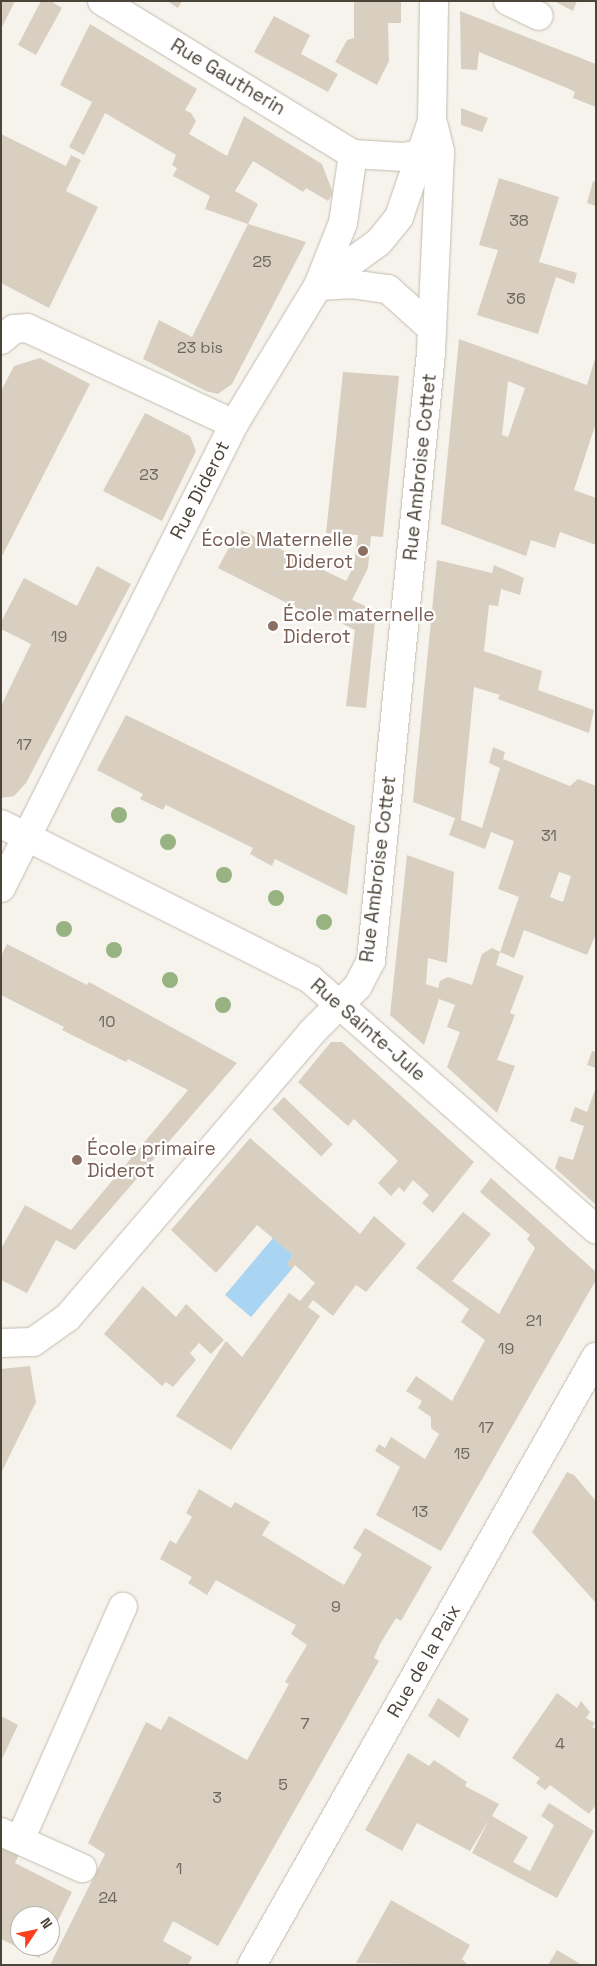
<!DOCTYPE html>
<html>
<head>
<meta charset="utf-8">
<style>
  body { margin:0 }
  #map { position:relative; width:597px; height:1966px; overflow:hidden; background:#f6f3ec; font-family:"Space Grotesk",sans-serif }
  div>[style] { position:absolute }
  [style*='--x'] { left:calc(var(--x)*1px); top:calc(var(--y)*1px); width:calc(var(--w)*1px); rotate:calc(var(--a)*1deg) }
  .water>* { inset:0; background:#a9d4f2 }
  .building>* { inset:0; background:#d8cfc1; transform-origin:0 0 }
  .roads { filter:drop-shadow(0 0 1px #c2bbae) drop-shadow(0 0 1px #c2bbae) }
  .minor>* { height:28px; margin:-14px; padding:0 14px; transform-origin:14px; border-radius:14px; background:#fff }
  .trees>* { width:16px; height:16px; margin:-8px; border-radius:50%; background:#97b381 }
  .dots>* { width:14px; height:14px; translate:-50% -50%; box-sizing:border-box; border:2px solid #fff; border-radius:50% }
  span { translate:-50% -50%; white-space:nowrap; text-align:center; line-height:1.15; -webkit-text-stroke:4.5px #fff; paint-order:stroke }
  .number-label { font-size:16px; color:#6e675b }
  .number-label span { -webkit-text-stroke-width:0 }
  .street-label { font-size:19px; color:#4b4439 }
  .education-label { font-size:19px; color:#785e54 }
  .right { translate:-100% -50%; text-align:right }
  .left { translate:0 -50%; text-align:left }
  .frame { position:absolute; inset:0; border:2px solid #4b4439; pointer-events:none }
  .north { position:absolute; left:10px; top:1906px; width:50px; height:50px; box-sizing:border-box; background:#fff; border:1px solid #b7b4b0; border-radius:50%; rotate:56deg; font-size:14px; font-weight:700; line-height:20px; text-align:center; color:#4b4439 }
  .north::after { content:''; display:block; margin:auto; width:18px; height:22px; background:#fc3f1d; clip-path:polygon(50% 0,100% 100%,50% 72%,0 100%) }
</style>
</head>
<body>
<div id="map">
  <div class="water">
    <div style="clip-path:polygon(273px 1238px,293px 1255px,287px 1264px,292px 1269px,251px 1317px,225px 1295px)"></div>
  </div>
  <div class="building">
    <div style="clip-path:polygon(1px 1px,15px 1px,1px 29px)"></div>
    <div style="clip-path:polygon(41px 1px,51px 1px,62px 8px,36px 55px,18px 45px)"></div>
    <div style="clip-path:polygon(167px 1px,182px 1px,178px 8px)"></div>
    <div style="clip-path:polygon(354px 1px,401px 1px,401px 23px,388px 23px,389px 61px,377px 85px,335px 62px,347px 40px,354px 38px)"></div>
    <div style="clip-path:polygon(554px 1px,577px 1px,573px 11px)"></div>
    <div style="clip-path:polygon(460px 11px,596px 64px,596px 107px,573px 98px,575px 92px,567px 88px,479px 52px,477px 70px,461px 69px)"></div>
    <div style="clip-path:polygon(274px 16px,310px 35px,301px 54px,338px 74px,328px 92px,254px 52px)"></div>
    <div style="clip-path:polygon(90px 24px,197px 89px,185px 110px,191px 113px,196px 121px,189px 134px,227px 156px,244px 116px,322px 164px,333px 193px,328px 201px,306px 188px,303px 192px,253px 161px,235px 191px,258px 204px,248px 224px,205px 209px,210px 196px,173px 176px,177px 168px,172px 165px,176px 155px,105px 113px,84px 155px,69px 147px,92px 102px,60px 85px)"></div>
    <div style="clip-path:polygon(461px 108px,488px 118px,482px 132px,461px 125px)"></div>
    <div style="clip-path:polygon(1px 134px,66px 166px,71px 155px,81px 160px,66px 191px,98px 207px,49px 308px,1px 283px)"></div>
    <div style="clip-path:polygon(499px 178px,559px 197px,539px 262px,577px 273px,574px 284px,556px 277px,538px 334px,477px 315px,498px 250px,479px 245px)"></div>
    <div style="clip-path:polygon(593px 181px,596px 182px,596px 206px,587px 203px)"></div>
    <div style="clip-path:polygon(248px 224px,306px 242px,232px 384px,218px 394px,206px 391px,143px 359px,159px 320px,192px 337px)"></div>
    <div style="clip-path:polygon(evenodd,459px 339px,587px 385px,596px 355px,596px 423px,574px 490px,596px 498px,596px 545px,560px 532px,555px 548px,531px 540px,526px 556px,441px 524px,459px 339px,508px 381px,525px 388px,508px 437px,502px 435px,508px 381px)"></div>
    <div style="clip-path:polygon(40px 358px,90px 384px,1px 558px,1px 391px,14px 366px)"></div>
    <div style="clip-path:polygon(343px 372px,399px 376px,383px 537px,371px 536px,368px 568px,352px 600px,376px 611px,366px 708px,346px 706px,355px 630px,329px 617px,326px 623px,218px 568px,239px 529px,346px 581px,354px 566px,358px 535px,326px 533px)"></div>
    <div style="clip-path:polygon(145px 413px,190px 436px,196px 451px,162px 521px,103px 491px)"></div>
    <div style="clip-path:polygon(evenodd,437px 560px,492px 573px,494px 565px,524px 578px,520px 595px,501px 589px,498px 606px,489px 605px,484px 651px,542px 671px,538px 690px,594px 710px,589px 733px,498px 699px,500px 695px,474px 687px,461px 820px,482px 828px,500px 768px,489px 763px,493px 747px,505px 752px,503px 759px,570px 786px,578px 779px,596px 786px,596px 934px,587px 955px,524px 930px,514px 958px,500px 952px,519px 897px,498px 889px,514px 841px,491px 832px,485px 849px,449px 835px,455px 818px,413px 802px,437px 560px,559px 872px,571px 876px,563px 902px,550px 897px,559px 872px)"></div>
    <div style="clip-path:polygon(97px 566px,131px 584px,26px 783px,14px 796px,1px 798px,1px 706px,31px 644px,1px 629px,1px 622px,24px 578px,77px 606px)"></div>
    <div style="clip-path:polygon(126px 715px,355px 826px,347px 895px,275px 859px,272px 866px,250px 854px,253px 848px,166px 805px,163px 810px,140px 799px,143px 794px,97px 770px)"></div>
    <div style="clip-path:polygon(407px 855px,454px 872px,447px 963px,428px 958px,426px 984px,438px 988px,440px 981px,448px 977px,472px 985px,482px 954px,492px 948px,500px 952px,496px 965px,524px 976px,510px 1013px,515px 1015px,497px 1060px,515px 1066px,497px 1113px,447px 1067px,460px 1032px,447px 1027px,455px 1005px,439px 999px,424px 1045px,390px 1015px)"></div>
    <div style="clip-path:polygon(7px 944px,87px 985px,89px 982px,237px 1063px,75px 1250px,56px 1240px,27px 1293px,1px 1280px,1px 1249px,25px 1205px,71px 1230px,188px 1090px,128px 1059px,126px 1062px,62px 1030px,64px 1027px,1px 995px,1px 956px)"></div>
    <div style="clip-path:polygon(331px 1042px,342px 1042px,474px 1162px,433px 1213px,422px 1203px,429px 1195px,413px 1180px,404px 1192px,399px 1187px,391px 1196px,378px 1183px,398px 1161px,354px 1119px,348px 1126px,298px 1082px)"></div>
    <div style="clip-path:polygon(592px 1051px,596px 1052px,596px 1068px,587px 1065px)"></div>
    <div style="clip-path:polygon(596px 1087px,596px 1205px,555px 1168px,559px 1156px,573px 1160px,584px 1126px,570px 1121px,575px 1107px,587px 1112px)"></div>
    <div style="left:284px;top:1097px;width:68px;height:17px;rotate:44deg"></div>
    <div style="clip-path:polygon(250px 1138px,360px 1234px,374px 1216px,406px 1244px,366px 1292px,356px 1285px,333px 1316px,313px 1300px,308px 1307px,320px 1316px,231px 1450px,176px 1416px,226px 1341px,242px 1357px,289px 1293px,300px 1301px,315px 1283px,295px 1265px,292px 1269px,287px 1264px,293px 1255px,257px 1225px,216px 1273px,171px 1230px)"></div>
    <div style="clip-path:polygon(491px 1178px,596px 1272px,596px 1280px,441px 1551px,376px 1515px,400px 1467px,375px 1451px,379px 1444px,385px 1448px,391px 1437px,425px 1459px,439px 1434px,431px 1428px,431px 1417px,418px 1408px,422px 1401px,406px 1391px,416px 1376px,452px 1401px,485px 1340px,461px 1322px,469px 1309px,416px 1268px,463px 1212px,491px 1234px,452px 1281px,499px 1314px,535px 1248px,527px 1239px,530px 1235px,480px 1192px)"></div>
    <div style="clip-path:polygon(143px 1286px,176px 1317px,186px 1304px,224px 1340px,211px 1354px,199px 1343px,190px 1353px,196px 1360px,173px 1387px,166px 1382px,162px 1386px,104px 1334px)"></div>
    <div style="clip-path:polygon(30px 1366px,36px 1402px,1px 1473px,1px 1369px)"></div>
    <div style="clip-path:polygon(567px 1472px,574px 1475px,596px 1501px,596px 1603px,532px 1532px)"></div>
    <div style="clip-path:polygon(199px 1489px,231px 1508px,235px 1502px,270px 1522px,262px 1535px,344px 1585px,362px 1554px,353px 1548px,365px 1528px,432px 1567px,401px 1621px,396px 1618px,380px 1644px,374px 1658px,379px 1661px,218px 1946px,173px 1921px,163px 1941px,192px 1957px,188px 1965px,50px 1965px,105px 1854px,88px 1843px,146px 1722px,161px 1730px,169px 1716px,247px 1760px,289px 1684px,285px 1682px,307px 1645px,291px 1634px,296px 1625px,216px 1580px,207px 1595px,188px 1583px,192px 1577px,160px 1559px,170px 1540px,176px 1544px,192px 1517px,186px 1513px)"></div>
    <div style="clip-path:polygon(557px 1693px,577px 1708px,581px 1701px,590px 1712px,586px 1718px,595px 1723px,592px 1727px,596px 1729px,596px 1805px,589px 1814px,550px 1785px,545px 1790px,536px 1783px,540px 1778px,512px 1758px)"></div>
    <div style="clip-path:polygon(438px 1698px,469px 1719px,459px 1738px,428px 1716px)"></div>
    <div style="clip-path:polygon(1px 1716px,18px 1725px,1px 1761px)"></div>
    <div style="clip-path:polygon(408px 1753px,429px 1766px,434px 1760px,467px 1782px,465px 1786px,499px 1804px,492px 1816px,528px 1837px,513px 1862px,530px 1871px,554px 1825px,541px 1816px,549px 1803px,594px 1831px,557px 1898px,472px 1853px,489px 1820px,470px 1851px,417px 1823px,402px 1851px,365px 1830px)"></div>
    <div style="clip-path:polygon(1px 1845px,19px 1855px,15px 1863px,72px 1892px,50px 1937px,50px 1916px,20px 1916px,20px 1946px,45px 1946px,39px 1958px,1px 1939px)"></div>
    <div style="clip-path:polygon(391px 1900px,470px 1945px,462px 1959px,468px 1965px,356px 1963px)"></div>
    <div style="clip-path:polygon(557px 1950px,582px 1965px,548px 1965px)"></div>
  </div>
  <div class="roads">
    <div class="minor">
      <div style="--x:102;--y:1;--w:294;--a:31.4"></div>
      <div style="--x:353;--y:154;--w:50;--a:3.4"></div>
      <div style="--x:403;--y:157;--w:35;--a:-10"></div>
      <div style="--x:508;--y:1;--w:34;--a:26"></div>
      <div style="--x:318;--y:286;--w:68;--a:-68.4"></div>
      <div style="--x:343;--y:223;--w:70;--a:-81.8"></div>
      <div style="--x:318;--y:286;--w:33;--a:-3"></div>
      <div style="--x:351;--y:284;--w:37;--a:8"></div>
      <div style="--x:388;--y:289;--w:57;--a:42.1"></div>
      <div style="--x:1;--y:340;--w:17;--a:-40"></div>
      <div style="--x:14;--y:329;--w:13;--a:-4"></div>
      <div style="--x:27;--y:328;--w:228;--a:24.9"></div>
      <div style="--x:1;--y:824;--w:346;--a:26.6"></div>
      <div style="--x:310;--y:979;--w:380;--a:41.2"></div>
      <div style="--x:1;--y:888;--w:519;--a:-63.34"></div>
      <div style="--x:234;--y:424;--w:162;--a:-58.7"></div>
      <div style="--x:318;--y:286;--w:75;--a:-35.8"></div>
      <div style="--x:379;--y:242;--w:32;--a:-51"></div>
      <div style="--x:399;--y:217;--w:98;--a:-71"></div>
      <div style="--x:1;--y:1343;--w:32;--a:-2"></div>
      <div style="--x:33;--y:1342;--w:43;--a:-35.5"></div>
      <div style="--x:68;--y:1317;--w:374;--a:-49.4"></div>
      <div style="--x:311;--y:1033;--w:66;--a:-45"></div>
      <div style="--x:358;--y:986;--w:28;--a:-63"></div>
      <div style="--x:371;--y:961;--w:612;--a:-84.37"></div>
      <div style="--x:431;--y:352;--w:201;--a:-87.4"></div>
      <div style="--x:440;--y:151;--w:32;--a:-104"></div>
      <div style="--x:432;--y:120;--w:119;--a:-89"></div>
      <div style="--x:1;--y:1832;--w:89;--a:24"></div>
      <div style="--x:20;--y:1840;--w:255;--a:-66.2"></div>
      <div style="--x:252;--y:1965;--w:699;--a:-60.5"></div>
    </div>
  </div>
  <div class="trees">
    <div style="left:119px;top:815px"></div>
    <div style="left:168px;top:842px"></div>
    <div style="left:224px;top:875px"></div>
    <div style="left:276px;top:898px"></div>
    <div style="left:324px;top:922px"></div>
    <div style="left:64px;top:929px"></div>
    <div style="left:114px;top:950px"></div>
    <div style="left:170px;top:980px"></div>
    <div style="left:223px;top:1005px"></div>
  </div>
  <div class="dots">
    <div style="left:363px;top:551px;background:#8d6e63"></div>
    <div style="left:273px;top:626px;background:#8d6e63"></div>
    <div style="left:77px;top:1160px;background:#8d6e63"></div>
  </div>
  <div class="number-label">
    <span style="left:519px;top:221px">38</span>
    <span style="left:262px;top:262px">25</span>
    <span style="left:516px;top:299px">36</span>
    <span style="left:200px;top:348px">23 bis</span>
    <span style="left:149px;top:475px">23</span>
    <span style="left:59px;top:637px">19</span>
    <span style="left:24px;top:745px">17</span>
    <span style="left:549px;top:836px">31</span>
    <span style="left:107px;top:1022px">10</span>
    <span style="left:534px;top:1321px">21</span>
    <span style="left:506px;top:1349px">19</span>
    <span style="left:486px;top:1428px">17</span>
    <span style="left:462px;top:1454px">15</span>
    <span style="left:420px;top:1512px">13</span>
    <span style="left:336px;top:1607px">9</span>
    <span style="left:305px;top:1724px">7</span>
    <span style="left:560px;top:1744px">4</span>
    <span style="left:283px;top:1785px">5</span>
    <span style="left:217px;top:1798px">3</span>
    <span style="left:179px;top:1869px">1</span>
    <span style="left:108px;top:1898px">24</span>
  </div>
  <div class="street-label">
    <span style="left:228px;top:77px;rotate:31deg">Rue Gautherin</span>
    <span style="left:420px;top:467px;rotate:-84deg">Rue Ambroise Cottet</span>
    <span style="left:200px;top:490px;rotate:-63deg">Rue Diderot</span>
    <span style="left:378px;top:869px;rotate:-83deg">Rue Ambroise Cottet</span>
    <span style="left:368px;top:1030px;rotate:41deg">Rue Sainte-Jule</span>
    <span style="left:424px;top:1661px;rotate:-60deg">Rue de la Paix</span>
  </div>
  <div class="education-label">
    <span class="right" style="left:353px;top:551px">École Maternelle<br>Diderot</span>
    <span class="left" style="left:283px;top:626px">École maternelle<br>Diderot</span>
    <span class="left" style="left:87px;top:1160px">École primaire<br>Diderot</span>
  </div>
  <div class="frame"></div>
  <div class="north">N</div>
</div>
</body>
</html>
